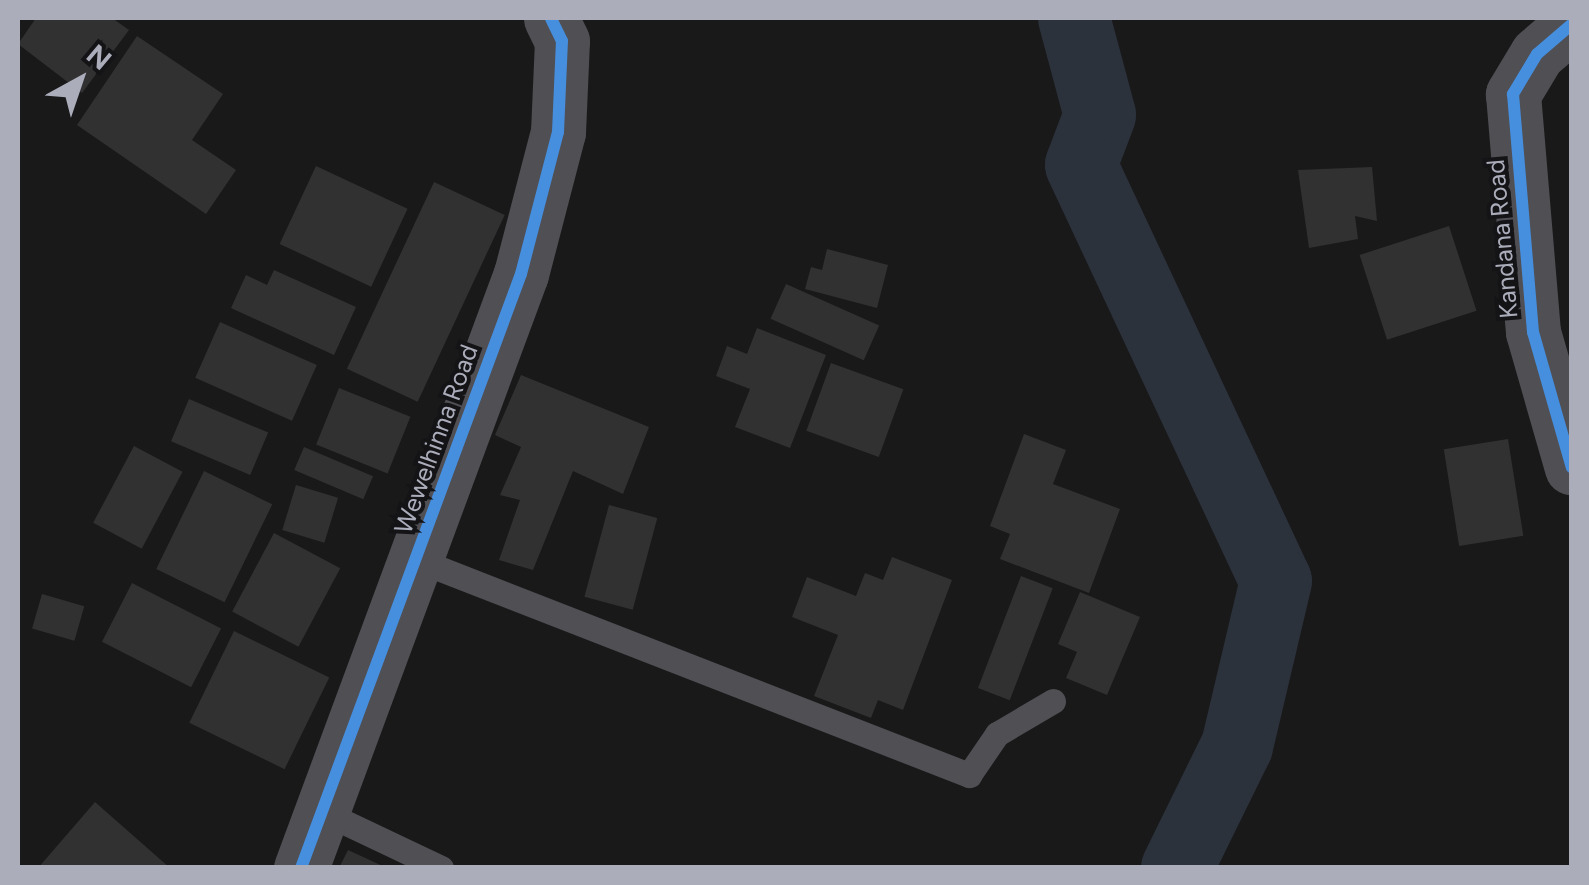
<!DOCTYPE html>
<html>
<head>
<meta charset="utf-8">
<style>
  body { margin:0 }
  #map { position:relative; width:1589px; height:885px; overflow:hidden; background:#19191a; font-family:Figtree,sans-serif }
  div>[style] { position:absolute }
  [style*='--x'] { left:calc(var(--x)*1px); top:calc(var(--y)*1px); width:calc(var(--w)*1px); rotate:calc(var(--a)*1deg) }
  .river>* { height:72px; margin:-36px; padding:0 36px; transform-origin:36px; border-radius:36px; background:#2c323c }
  .building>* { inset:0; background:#313132; transform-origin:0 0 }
  .service>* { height:25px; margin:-12.5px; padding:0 12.5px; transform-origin:12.5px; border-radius:12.5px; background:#4f4f54 }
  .tertiary>* { height:55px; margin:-27.5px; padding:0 27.5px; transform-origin:27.5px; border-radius:27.5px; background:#4f4f54 }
  .cycleway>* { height:12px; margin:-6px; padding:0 6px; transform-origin:6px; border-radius:6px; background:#468fdf }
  span { translate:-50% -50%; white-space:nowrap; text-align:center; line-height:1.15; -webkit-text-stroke:8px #141316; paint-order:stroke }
  .street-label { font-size:25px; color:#abadbb }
  .frame { position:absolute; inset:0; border:20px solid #abadbb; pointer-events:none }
  .north { position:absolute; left:30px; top:30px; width:100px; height:100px; -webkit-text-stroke:8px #141316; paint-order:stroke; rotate:40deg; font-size:28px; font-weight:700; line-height:40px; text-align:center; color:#abadbb }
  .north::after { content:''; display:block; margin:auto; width:35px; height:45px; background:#abadbb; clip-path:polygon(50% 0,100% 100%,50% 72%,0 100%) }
</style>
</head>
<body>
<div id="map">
  <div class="river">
    <div style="--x:1074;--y:18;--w:100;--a:75"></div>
    <div style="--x:1100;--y:115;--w:53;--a:110.8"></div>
    <div style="--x:1081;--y:165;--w:459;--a:64.9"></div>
    <div style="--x:1276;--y:581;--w:170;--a:103.3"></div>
    <div style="--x:1237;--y:746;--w:136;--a:116.2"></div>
  </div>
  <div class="building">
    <div style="clip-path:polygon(36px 18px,112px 18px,129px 30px,82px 93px,18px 44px)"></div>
    <div style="clip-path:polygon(137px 36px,223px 94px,192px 140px,236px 170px,206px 214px,77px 125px)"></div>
    <div style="left:316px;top:166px;width:101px;height:86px;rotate:25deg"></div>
    <div style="clip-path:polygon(1372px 167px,1377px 221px,1355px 216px,1358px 239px,1309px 248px,1298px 170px)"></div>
    <div style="left:434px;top:182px;width:78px;height:206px;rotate:25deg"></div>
    <div style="left:1449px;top:226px;width:89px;height:94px;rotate:72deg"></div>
    <div style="clip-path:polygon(827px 249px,888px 265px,877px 308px,805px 289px,811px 267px,822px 270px)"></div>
    <div style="clip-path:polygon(274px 270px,356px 307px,334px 355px,231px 308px,246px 275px,267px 285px)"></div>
    <div style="left:786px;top:284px;width:102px;height:38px;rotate:24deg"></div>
    <div style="left:220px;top:322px;width:106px;height:61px;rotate:24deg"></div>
    <div style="clip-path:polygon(757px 328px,826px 355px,790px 448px,735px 427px,750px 389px,716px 376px,727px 346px,747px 354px)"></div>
    <div style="left:831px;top:363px;width:77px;height:72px;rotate:20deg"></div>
    <div style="clip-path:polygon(521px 375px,649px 427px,623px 494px,573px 471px,533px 570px,499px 560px,520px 500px,500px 495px,521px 447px,495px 435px)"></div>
    <div style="left:339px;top:388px;width:77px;height:61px;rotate:22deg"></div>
    <div style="left:189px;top:399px;width:86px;height:46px;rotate:23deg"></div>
    <div style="clip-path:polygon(1024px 434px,1066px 450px,1053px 484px,1120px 509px,1089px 593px,1000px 559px,1010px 534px,990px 526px)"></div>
    <div style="left:1508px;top:439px;width:98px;height:65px;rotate:81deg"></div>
    <div style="left:134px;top:446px;width:55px;height:87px;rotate:28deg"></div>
    <div style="left:304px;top:447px;width:75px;height:25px;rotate:23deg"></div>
    <div style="left:204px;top:471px;width:76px;height:109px;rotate:26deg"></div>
    <div style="left:296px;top:485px;width:44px;height:47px;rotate:17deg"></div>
    <div style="left:609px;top:505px;width:50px;height:95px;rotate:15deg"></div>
    <div style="left:274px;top:533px;width:75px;height:89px;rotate:28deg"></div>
    <div style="clip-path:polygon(892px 557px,952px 580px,903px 710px,878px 700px,871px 718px,814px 696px,838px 635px,792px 617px,807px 577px,856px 596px,865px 573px,883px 580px)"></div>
    <div style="left:1021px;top:576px;width:34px;height:120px;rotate:21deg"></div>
    <div style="left:132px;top:583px;width:100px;height:66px;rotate:27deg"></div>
    <div style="clip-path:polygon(1080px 592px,1140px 617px,1107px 695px,1066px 678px,1077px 652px,1058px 644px)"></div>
    <div style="left:42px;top:594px;width:44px;height:36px;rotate:16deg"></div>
    <div style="left:234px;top:631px;width:106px;height:102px;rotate:26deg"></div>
    <div style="clip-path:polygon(95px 802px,170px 868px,38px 868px)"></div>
    <div style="clip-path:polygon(348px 850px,387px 868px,339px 868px)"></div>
  </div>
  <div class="service">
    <div style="--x:415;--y:559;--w:595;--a:21.3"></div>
    <div style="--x:969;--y:775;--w:50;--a:-55.7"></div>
    <div style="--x:997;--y:734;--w:65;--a:-30.5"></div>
    <div style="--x:321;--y:811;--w:133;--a:25.4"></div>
  </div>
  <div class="tertiary">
    <div style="--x:1572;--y:24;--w:46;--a:139.4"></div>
    <div style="--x:1537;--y:54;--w:47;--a:121"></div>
    <div style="--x:1513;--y:94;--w:239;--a:85.2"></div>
    <div style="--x:1533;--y:332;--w:141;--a:74"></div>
    <div style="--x:301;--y:868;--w:633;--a:-69.68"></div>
    <div style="--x:521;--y:274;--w:147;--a:-75.4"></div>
    <div style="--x:558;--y:132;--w:91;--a:-87.5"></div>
    <div style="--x:562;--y:41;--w:25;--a:-116"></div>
  </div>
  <div class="cycleway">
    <div style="--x:1572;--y:24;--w:46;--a:139.4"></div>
    <div style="--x:1537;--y:54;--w:47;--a:121"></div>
    <div style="--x:1513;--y:94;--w:239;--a:85.2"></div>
    <div style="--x:1533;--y:332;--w:141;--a:74"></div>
    <div style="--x:301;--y:868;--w:633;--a:-69.68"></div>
    <div style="--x:521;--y:274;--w:147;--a:-75.4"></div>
    <div style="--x:558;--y:132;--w:91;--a:-87.5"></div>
    <div style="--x:562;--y:41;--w:25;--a:-116"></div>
  </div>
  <div class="street-label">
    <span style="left:1502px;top:239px;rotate:-95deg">Kandana Road</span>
    <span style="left:436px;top:439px;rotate:-70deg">Wewelhinna Road</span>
  </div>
  <div class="frame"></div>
  <div class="north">N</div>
</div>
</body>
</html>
